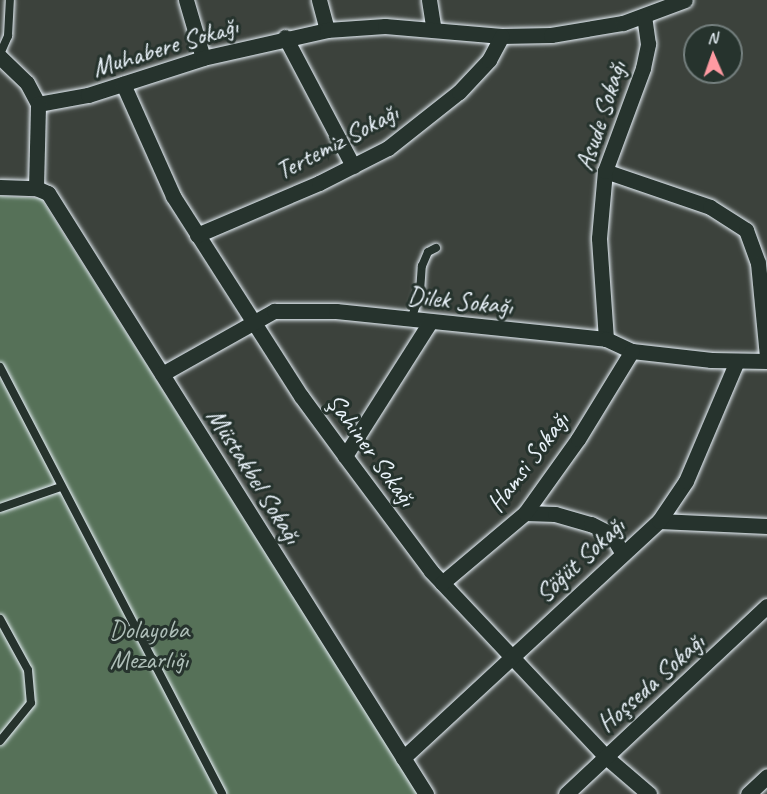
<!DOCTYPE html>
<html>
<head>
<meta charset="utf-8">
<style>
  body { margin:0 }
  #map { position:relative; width:767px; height:794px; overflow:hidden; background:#3c423c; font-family:Caveat,sans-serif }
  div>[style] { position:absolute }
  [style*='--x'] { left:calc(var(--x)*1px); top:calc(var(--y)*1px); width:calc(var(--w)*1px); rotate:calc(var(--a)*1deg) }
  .green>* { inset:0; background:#567158 }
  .roads { filter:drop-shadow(0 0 2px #e8f1f8) drop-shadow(0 0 2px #e8f1f8) }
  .lane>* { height:8px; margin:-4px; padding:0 4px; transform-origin:4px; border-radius:4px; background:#26332d }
  .street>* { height:15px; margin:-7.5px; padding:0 7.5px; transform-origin:7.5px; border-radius:7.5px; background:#26332d }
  span { translate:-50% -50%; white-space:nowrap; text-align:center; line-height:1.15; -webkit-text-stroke:6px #26332d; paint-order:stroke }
  .street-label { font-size:26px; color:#e8f1f8 }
  .park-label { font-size:26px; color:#aebeb8 }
  .north { position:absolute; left:683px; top:24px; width:60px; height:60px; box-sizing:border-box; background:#26332d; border:2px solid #747f7e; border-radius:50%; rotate:358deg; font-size:16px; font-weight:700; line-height:24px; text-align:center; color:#e8f1f8 }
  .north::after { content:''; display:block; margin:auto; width:21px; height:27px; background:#ff9aa2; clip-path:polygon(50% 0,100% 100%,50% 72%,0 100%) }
</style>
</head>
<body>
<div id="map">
  <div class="green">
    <div style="clip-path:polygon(0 196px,41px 198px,418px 794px,0 794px)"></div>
  </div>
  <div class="roads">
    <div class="lane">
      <div style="--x:0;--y:54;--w:20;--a:-66"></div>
      <div style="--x:8;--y:36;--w:36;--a:-87"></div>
      <div style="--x:411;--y:320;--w:29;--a:-72"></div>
      <div style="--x:420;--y:292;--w:26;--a:-86"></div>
      <div style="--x:422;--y:266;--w:15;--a:-67"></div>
      <div style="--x:428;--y:252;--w:9;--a:-27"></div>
      <div style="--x:0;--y:367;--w:481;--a:62.5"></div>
      <div style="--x:0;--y:508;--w:65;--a:-19"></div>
      <div style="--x:0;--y:619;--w:58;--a:61.2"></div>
      <div style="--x:28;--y:670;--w:33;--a:85"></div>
      <div style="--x:31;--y:703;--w:49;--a:129.2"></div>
    </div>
    <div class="street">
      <div style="--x:186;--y:0;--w:60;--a:73.7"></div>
      <div style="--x:319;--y:0;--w:31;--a:75"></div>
      <div style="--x:429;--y:0;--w:30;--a:81"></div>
      <div style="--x:285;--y:37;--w:146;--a:62.2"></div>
      <div style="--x:0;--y:57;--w:37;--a:44"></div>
      <div style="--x:27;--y:83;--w:24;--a:62"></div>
      <div style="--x:38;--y:104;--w:51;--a:-10.2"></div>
      <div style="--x:88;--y:95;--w:121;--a:-17.8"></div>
      <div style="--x:203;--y:58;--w:127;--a:-12.7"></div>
      <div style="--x:327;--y:30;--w:58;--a:-3.9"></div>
      <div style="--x:385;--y:26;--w:117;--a:4.9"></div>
      <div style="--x:502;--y:36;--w:49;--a:-1.2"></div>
      <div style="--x:551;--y:35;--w:73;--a:-9.5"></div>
      <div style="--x:623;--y:23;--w:66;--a:-20.4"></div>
      <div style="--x:123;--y:84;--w:123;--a:65.9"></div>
      <div style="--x:173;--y:196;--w:237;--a:57.4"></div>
      <div style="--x:301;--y:396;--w:74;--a:53.7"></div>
      <div style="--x:345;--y:456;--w:144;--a:53.2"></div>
      <div style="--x:431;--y:571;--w:255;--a:46.7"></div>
      <div style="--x:606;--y:757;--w:57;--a:40.7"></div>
      <div style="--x:605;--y:171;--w:111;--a:18.9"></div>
      <div style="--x:710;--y:207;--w:43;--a:32.6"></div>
      <div style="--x:746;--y:230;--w:35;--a:70"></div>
      <div style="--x:758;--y:263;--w:93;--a:84.5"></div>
      <div style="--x:0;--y:187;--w:36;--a:2"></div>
      <div style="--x:36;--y:188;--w:13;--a:23"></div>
      <div style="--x:48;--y:193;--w:710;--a:57.83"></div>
      <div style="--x:36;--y:188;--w:84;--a:-88.6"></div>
      <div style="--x:197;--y:235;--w:133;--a:-23.1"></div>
      <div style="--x:319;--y:183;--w:77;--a:-26.9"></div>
      <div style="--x:388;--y:148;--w:90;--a:-38.3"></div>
      <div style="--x:459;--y:92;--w:44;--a:-46.8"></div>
      <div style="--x:489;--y:60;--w:27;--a:-62"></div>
      <div style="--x:606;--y:339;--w:101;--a:-94"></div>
      <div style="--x:599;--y:238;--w:67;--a:-84.9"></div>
      <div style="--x:605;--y:171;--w:110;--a:-69.7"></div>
      <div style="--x:643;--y:68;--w:25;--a:-78"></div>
      <div style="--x:648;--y:44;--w:28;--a:-98"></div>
      <div style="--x:162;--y:374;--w:129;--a:-29.4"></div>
      <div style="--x:274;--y:311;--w:62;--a:0"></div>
      <div style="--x:336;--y:311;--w:271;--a:5.9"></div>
      <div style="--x:606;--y:339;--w:29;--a:25"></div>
      <div style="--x:632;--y:351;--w:80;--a:6.5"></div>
      <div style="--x:711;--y:360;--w:56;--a:1"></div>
      <div style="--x:345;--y:456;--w:159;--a:-57.6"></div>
      <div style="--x:525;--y:513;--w:30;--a:2"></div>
      <div style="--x:555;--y:514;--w:37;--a:16"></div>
      <div style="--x:591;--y:524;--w:22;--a:27"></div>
      <div style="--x:611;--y:534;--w:21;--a:59"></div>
      <div style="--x:659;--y:521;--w:108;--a:2.7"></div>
      <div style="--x:442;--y:583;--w:109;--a:-40.1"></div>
      <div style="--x:525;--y:513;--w:91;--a:-54.4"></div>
      <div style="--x:578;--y:439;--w:103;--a:-58.5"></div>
      <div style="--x:403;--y:758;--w:349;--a:-42.8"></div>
      <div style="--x:659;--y:521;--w:48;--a:-56"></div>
      <div style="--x:686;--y:481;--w:130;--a:-67"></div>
      <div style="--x:566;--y:794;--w:275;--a:-43.1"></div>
      <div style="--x:748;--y:794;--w:26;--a:-43"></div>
    </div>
  </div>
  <div class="street-label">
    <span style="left:165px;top:47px;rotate:-17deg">Muhabere Sokağı</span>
    <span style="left:601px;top:116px;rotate:-72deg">Asude Sokağı</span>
    <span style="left:337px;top:142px;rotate:-28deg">Tertemiz Sokağı</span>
    <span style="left:460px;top:301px;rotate:6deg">Dilek Sokağı</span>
    <span style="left:371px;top:450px;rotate:54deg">Şahiner Sokağı</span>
    <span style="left:528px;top:462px;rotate:-53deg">Hamsi Sokağı</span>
    <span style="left:254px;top:476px;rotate:58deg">Müstakbel Sokağı</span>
    <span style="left:580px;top:560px;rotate:-43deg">Söğüt Sokağı</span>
    <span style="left:651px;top:683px;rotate:-42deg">Hoşseda Sokağı</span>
  </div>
  <div class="park-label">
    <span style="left:149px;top:645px">Dolayoba<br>Mezarlığı</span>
  </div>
  <div class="north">N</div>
</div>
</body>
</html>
